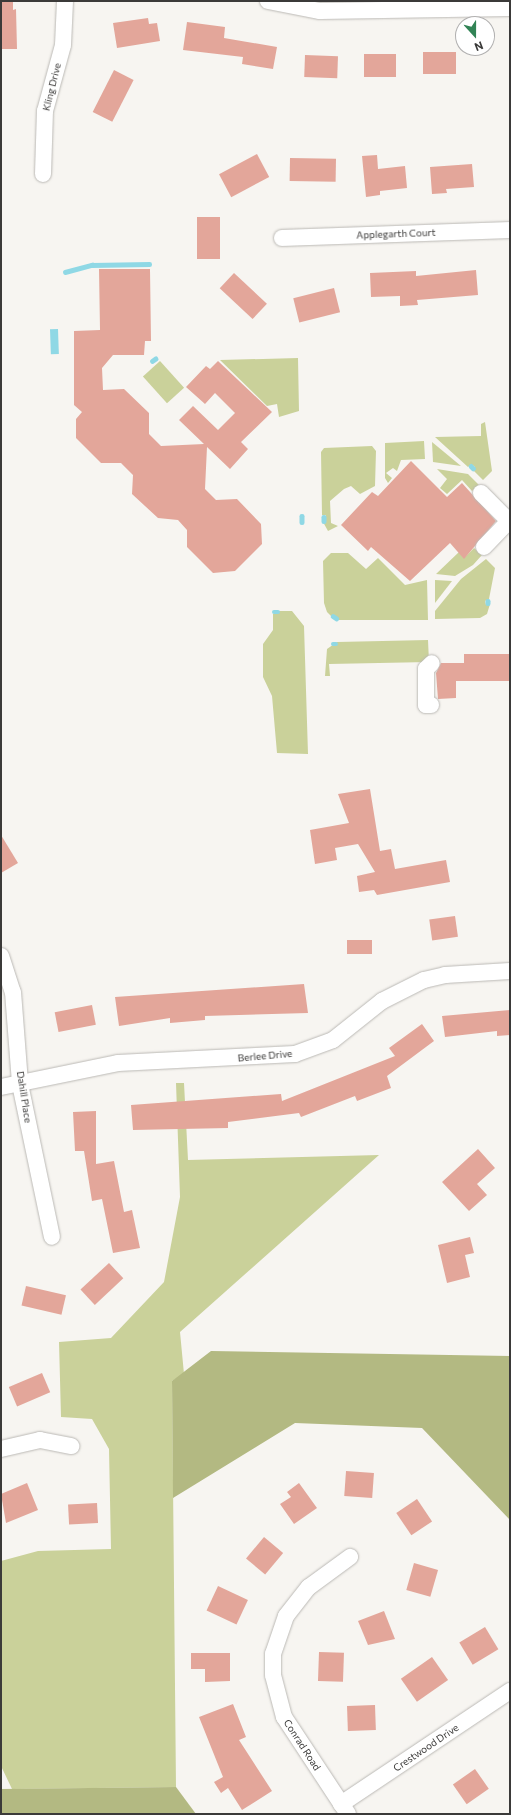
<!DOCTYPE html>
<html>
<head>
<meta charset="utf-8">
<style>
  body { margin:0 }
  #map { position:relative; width:511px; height:1815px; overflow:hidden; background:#f7f5f1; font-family:Commissioner,sans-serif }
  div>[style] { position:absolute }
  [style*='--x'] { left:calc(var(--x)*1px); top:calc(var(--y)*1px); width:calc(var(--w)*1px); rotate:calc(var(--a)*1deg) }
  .green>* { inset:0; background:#cad19a; transform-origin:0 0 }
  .forest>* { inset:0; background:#b3b982 }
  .water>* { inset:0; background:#8fd8e5; transform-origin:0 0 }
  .stream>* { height:4.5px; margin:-2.25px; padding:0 2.25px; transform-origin:2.25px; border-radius:2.25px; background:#8fd8e5 }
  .building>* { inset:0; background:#e3a69a; transform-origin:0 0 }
  .roads { filter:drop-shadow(0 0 1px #bbb9b5) drop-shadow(0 0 1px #bbb9b5) }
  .minor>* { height:16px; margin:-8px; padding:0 8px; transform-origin:8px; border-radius:8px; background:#fff }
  span { translate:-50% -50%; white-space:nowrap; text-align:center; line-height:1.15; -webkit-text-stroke:3px #fff; paint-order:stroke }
  .street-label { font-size:10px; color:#3b3a39 }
  .frame { position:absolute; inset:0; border:2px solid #3b3a39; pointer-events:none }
  .north { position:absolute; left:455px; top:16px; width:40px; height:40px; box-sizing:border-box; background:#fff; border:1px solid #b1b0b0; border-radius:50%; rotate:159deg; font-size:11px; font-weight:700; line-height:16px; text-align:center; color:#3b3a39 }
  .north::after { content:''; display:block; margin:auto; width:14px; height:18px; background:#318355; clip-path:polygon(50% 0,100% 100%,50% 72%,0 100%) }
</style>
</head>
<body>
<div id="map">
  <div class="green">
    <div style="clip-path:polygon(298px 358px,299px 411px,279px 417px,277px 404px,267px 406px,220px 360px)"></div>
    <div style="left:160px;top:361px;width:36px;height:23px;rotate:48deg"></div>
    <div style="clip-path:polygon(485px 422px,492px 471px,483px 480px,473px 470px,475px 467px,471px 464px,468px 467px,435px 437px,481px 436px,481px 424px)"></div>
    <div style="clip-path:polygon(424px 441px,425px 459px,401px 460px,397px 471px,393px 468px,386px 473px,392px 478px,388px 483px,385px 478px,385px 443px)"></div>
    <div style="clip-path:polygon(432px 442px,461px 466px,433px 462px)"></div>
    <div style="clip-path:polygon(372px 446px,376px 451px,375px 486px,360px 494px,351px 486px,344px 489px,330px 501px,331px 523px,338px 526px,328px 531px,323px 522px,326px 515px,322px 515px,321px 452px,324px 448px)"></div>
    <div style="clip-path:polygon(437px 469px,468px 474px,479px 485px,472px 491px,462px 480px,447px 494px,440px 488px,447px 479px)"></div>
    <div style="clip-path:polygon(474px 548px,482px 555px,473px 565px,455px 576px,436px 574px,459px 552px,464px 558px)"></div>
    <div style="clip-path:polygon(331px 553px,348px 553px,366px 569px,378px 558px,405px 585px,427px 580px,428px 620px,335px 620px,327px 612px,324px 603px,323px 561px)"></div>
    <div style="clip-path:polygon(486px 559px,495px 568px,489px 599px,485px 601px,486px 605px,490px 604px,487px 614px,480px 618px,435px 619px,435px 611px,461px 579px)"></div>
    <div style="clip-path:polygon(435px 580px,452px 581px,435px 603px)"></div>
    <div style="clip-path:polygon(279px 611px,292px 611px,304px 626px,308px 754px,277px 753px,272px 696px,263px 677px,263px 644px,273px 630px,273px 614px)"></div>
    <div style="clip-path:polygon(428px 640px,429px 662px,329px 664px,330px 676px,325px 676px,327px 649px,337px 642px)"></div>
    <div style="clip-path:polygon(176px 1083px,184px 1083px,188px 1160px,379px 1155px,180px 1332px,184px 1374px,172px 1381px,176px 1787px,12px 1789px,1px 1766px,1px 1561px,38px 1551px,111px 1549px,109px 1449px,92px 1419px,61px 1417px,59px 1342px,111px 1338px,164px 1282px,180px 1197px)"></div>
  </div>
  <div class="forest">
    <div style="clip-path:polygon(211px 1351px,510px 1356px,510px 1520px,422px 1428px,295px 1423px,173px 1498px,172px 1381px)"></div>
    <div style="clip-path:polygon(176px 1787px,196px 1814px,1px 1814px,1px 1789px)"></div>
  </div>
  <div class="water">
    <div style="left:58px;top:329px;width:25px;height:8px;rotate:88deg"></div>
  </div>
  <div class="stream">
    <div style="--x:65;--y:272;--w:28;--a:-15"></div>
    <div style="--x:92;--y:265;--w:57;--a:-1"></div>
    <div style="--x:152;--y:361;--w:4;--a:-34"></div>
    <div style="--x:471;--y:466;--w:3;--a:45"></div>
    <div style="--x:302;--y:516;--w:6;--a:90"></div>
    <div style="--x:324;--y:517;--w:4;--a:90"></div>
    <div style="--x:488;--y:601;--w:2;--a:90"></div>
    <div style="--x:274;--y:612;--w:4;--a:0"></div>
    <div style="--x:333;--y:616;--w:4;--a:34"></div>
    <div style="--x:333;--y:644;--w:3;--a:0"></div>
  </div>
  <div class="building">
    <div style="clip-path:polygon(1px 1px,13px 1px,13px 10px,16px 9px,17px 49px,1px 49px)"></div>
    <div style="clip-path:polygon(148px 18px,149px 24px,157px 23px,160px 41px,117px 48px,113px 23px)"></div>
    <div style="clip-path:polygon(187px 22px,225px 27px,224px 38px,277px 47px,273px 69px,242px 64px,243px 57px,183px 50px)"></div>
    <div style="left:456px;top:52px;width:22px;height:33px;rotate:90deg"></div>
    <div style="left:364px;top:54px;width:32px;height:23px"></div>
    <div style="left:305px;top:55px;width:33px;height:22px;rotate:2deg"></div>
    <div style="left:114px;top:70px;width:22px;height:47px;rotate:27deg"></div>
    <div style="left:257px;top:154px;width:26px;height:43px;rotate:62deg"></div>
    <div style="clip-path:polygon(377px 155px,378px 169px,405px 166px,407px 188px,380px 191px,380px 195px,366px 197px,362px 156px)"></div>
    <div style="left:290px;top:158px;width:46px;height:23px;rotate:1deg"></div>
    <div style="clip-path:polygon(472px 164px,474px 187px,446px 189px,447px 193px,432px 194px,430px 167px)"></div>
    <div style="left:197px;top:217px;width:23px;height:42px"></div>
    <div style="clip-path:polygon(99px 269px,150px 269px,151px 341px,145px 341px,144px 355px,113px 355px,102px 368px,103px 390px,124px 389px,149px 413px,149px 434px,161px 446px,204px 444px,179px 420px,193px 406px,218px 430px,235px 413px,215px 393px,205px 404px,186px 387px,206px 366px,210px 369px,218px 361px,272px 412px,241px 442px,248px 449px,230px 469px,207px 447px,205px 489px,216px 500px,237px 499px,261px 524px,262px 544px,235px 571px,213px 573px,187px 547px,187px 530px,178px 520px,158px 518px,132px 494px,133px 475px,121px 463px,101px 463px,76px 438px,76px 419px,82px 412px,74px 405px,74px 331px,100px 330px)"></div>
    <div style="clip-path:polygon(476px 270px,478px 295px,417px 300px,418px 305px,400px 306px,400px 296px,371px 297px,370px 273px,416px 271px,416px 276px)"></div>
    <div style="left:234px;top:273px;width:45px;height:21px;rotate:43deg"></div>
    <div style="left:334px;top:288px;width:25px;height:42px;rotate:76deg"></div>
    <div style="clip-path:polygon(411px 461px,447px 497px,462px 483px,496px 521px,464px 559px,450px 543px,410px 581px,371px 547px,368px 551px,341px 525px,372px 492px,378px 496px)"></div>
    <div style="clip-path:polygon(464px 654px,510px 654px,510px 681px,456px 681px,456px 698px,438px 699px,436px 673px,441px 663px,464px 663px)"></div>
    <div style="clip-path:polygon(370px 789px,380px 851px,391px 849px,395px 869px,446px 860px,450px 882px,377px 895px,374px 890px,359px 892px,357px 876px,375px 872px,358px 844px,335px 848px,337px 860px,315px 864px,310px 830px,349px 823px,338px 794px)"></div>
    <div style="clip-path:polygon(1px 835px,18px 863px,1px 873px)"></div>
    <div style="left:455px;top:916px;width:21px;height:26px;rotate:82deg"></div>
    <div style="left:347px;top:940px;width:25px;height:14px"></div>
    <div style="clip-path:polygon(304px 984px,308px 1013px,205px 1016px,205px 1020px,170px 1023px,170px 1018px,119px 1026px,115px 997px)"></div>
    <div style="left:92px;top:1005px;width:20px;height:38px;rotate:79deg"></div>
    <div style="clip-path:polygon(510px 1010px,510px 1035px,497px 1036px,497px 1031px,445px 1037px,442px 1016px)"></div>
    <div style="clip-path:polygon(422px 1024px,434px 1041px,387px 1076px,391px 1088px,357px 1101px,355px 1096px,301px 1117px,299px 1113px,228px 1122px,228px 1128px,133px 1130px,131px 1105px,281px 1094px,282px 1101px,395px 1056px,389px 1048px)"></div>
    <div style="clip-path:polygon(96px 1111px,96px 1164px,114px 1161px,124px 1212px,132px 1210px,140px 1248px,113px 1253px,102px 1199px,92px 1201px,84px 1151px,75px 1151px,73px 1112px)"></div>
    <div style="clip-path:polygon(478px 1149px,495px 1168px,477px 1184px,487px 1195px,469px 1211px,442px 1182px)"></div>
    <div style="clip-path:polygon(470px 1237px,474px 1253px,465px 1255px,470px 1277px,447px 1283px,438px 1245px)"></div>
    <div style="left:109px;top:1263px;width:21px;height:39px;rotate:47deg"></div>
    <div style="left:26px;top:1286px;width:41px;height:20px;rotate:13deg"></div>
    <div style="left:42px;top:1373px;width:21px;height:36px;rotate:67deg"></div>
    <div style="left:346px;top:1471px;width:28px;height:25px;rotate:4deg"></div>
    <div style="clip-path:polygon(27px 1483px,38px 1510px,6px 1523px,1px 1494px)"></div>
    <div style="clip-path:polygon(299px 1483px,317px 1508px,294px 1524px,280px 1504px,291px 1497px,287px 1492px)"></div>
    <div style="left:417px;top:1499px;width:27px;height:25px;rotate:56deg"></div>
    <div style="left:97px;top:1503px;width:20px;height:29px;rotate:87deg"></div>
    <div style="left:264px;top:1537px;width:25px;height:28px;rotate:40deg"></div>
    <div style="left:414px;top:1563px;width:25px;height:28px;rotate:16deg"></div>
    <div style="left:218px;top:1586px;width:33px;height:27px;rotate:25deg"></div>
    <div style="clip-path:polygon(384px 1611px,395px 1639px,368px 1645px,358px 1621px)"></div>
    <div style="left:485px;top:1627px;width:26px;height:30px;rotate:59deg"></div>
    <div style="left:319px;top:1652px;width:25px;height:29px;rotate:2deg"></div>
    <div style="clip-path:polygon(191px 1653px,230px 1653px,230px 1681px,205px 1682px,205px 1669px,191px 1669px)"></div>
    <div style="left:432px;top:1657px;width:28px;height:38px;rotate:55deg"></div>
    <div style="clip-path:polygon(233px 1704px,246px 1737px,239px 1740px,272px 1791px,242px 1810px,228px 1788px,221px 1793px,214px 1782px,223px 1777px,199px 1717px)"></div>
    <div style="left:375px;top:1705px;width:25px;height:28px;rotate:88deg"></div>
    <div style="left:475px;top:1769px;width:24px;height:27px;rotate:55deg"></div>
  </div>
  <div class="roads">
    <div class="minor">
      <div style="--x:268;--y:1;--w:53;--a:10.9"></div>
      <div style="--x:320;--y:11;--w:190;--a:-0.9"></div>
      <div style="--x:43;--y:174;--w:63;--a:-88.2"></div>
      <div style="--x:45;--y:111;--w:68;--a:-74.7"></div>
      <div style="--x:63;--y:45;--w:44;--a:-87.4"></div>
      <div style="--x:282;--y:238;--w:228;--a:-2"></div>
      <div style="--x:481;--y:493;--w:40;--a:45"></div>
      <div style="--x:509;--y:521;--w:36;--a:134"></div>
      <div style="--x:431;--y:705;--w:5;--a:180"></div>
      <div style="--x:426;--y:705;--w:36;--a:-90"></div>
      <div style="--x:426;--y:669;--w:8;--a:-45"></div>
      <div style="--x:1;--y:956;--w:38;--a:72"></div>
      <div style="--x:13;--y:992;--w:92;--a:85.6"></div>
      <div style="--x:20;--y:1084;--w:156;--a:78.2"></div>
      <div style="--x:1;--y:1087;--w:119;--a:-11.6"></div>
      <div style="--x:118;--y:1063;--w:177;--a:-2.9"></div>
      <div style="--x:295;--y:1054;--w:40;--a:-20.2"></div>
      <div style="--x:333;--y:1040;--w:63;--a:-38.5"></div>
      <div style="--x:382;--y:1001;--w:47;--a:-26.6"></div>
      <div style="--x:424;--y:980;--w:22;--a:-13"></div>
      <div style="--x:445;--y:975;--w:65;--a:-3.5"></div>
      <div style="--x:1;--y:1449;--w:40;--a:-13"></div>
      <div style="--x:40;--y:1440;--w:32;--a:11"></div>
      <div style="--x:341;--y:1804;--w:203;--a:-33.8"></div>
      <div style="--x:348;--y:1814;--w:116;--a:-123.4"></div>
      <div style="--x:284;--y:1717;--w:43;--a:-104.7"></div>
      <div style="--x:273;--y:1675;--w:21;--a:-90"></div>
      <div style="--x:273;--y:1654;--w:40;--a:-71.1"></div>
      <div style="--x:286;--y:1616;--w:37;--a:-52"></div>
      <div style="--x:309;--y:1587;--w:51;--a:-36.2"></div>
    </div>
  </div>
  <div class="street-label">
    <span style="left:52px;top:87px;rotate:-76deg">Kling Drive</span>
    <span style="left:396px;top:234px;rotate:-2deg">Applegarth Court</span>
    <span style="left:265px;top:1056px;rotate:-5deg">Berlee Drive</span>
    <span style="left:24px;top:1097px;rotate:81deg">Dahill Place</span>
    <span style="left:302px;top:1745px;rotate:57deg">Conrad Road</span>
    <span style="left:426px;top:1748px;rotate:-34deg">Crestwood Drive</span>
  </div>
  <div class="frame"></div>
  <div class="north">N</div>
</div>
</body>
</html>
